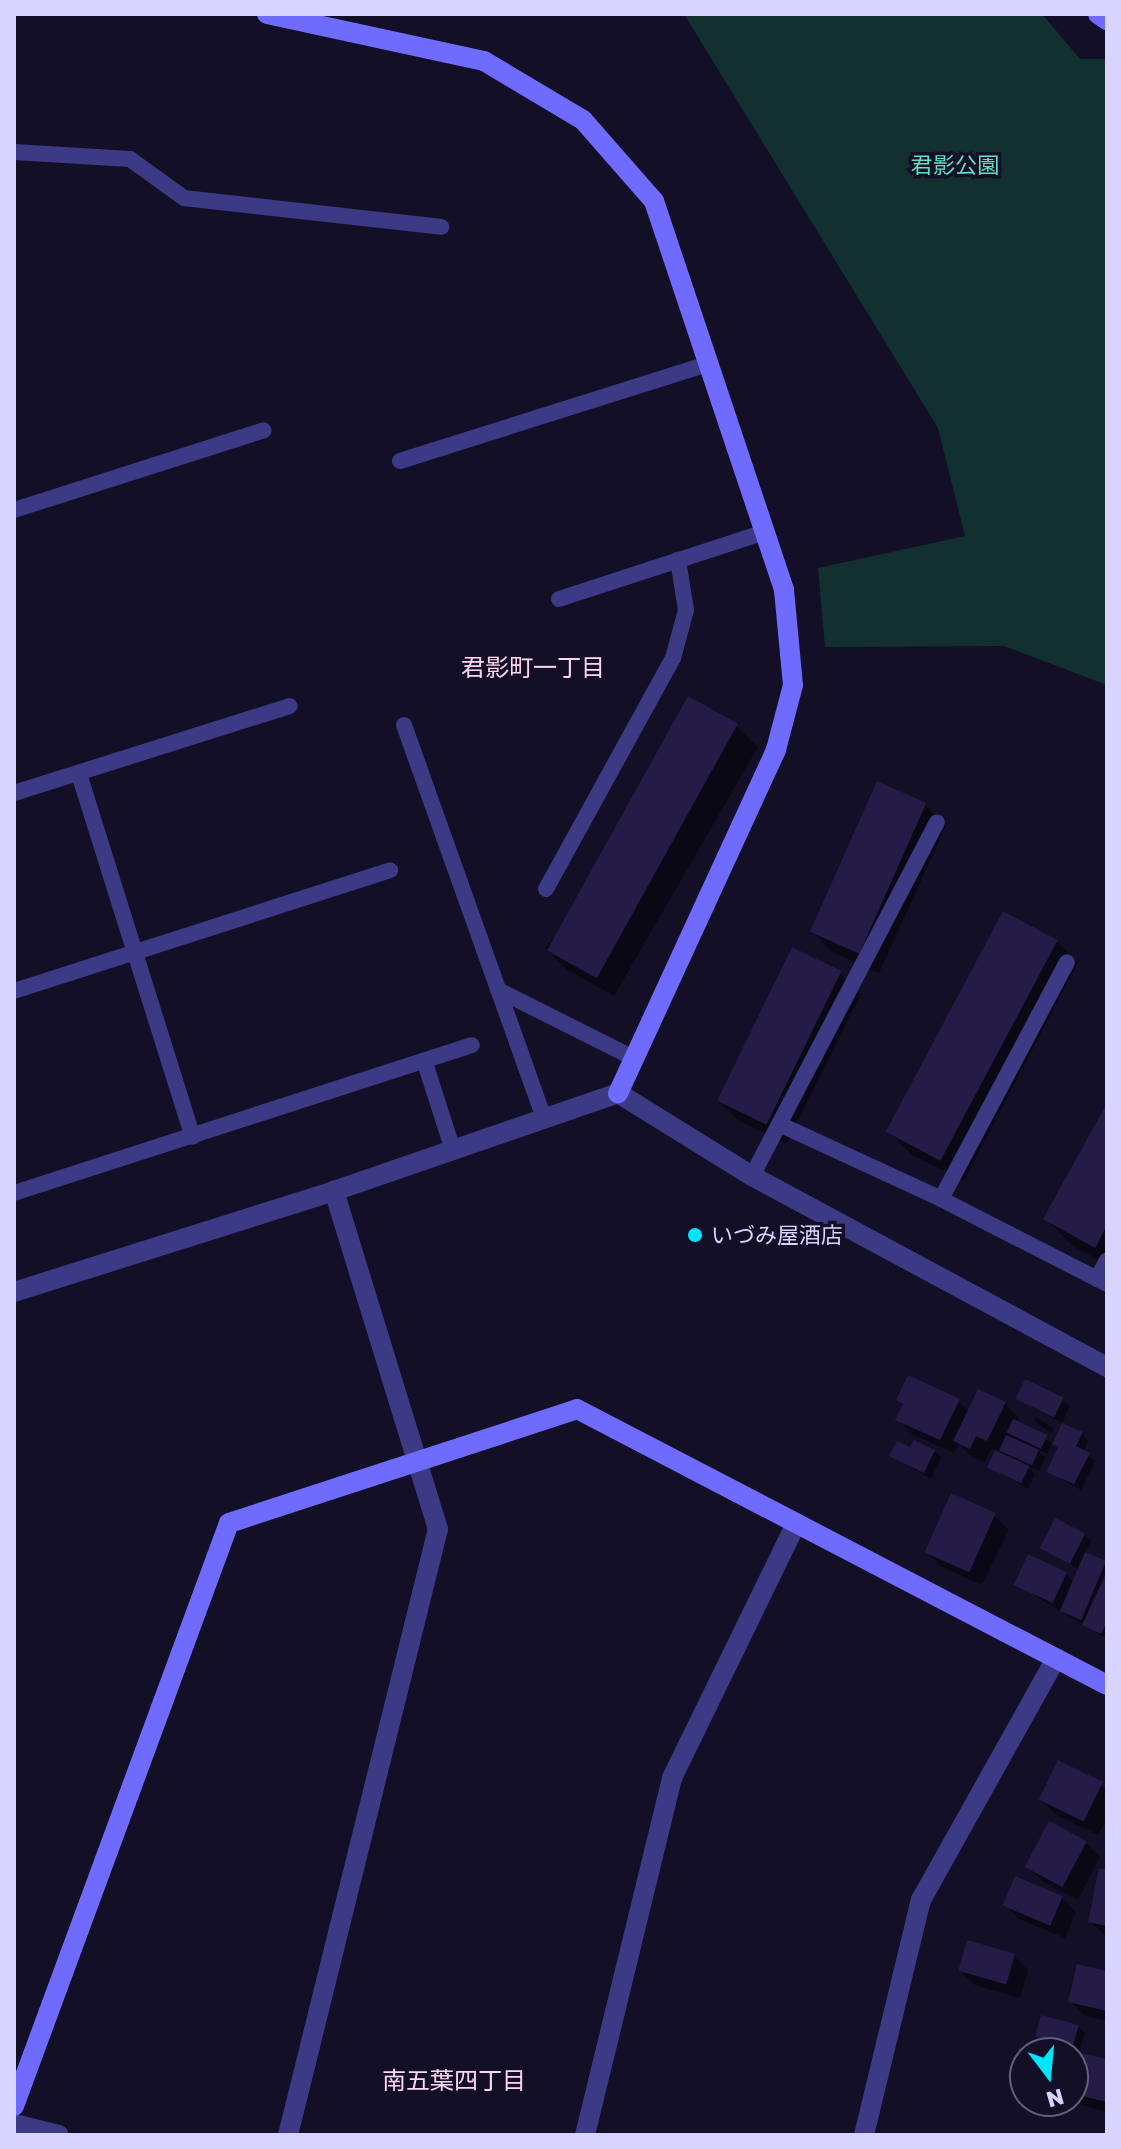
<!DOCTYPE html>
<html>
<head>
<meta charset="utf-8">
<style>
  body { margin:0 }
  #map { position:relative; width:1121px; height:2149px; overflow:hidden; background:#130f26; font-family:"Golos Text","Noto Sans JP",sans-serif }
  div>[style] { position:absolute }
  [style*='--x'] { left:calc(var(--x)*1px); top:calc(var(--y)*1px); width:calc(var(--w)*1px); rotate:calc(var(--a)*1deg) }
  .green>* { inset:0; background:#12302f }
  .shadow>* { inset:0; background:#0007 }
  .building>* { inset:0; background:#241b47; transform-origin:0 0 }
  .lane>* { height:16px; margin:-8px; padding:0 8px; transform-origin:8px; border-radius:8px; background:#3d3a85 }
  .street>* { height:20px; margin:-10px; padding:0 10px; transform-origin:10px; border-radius:10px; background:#3d3a85 }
  .secondary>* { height:20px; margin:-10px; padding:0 10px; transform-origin:10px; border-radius:10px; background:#6f6bff }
  .dots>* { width:22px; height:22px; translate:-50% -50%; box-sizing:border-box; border:4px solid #130f26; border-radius:50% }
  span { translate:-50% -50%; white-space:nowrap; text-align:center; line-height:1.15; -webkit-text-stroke:7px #130f26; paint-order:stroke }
  .park-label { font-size:22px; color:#5fe0c0 }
  .poi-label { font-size:22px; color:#d9d4ff }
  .left { translate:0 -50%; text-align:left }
  .neighbourhood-label { font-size:24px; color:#ffd6f0 }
  .frame { position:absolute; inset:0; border:16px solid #d9d4ff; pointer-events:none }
  .north { position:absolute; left:1009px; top:2037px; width:80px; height:80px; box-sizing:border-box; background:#130f26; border:2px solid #625e7d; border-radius:50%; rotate:164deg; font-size:22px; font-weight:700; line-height:32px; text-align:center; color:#d9d4ff }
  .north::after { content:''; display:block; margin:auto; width:28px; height:36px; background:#00e5ff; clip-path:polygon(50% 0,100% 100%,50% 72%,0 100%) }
</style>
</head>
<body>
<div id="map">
  <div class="green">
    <div style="clip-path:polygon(684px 14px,1042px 14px,1080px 59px,1107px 59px,1107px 685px,1004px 646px,825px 647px,818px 568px,965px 536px,938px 428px)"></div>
  </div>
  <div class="shadow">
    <div style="clip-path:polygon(736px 726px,758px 747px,614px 996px,566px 969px,545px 948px)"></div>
    <div style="clip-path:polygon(925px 805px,946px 826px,879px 973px,832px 952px,811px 931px)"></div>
    <div style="clip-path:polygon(1056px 941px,1078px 962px,964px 1181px,911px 1154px,890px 1133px)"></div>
    <div style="clip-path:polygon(840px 973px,861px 994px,786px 1144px,739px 1121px,717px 1099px)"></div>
    <div style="clip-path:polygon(1107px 1107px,1107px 1265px,1073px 1246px,1046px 1219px)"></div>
    <div style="clip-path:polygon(1018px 1399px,1063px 1400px,1070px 1406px,1062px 1423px)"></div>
    <div style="clip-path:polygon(898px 1400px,958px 1401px,969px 1412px,1005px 1403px,1019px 1418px,1017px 1423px,1052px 1443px,1048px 1454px,1035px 1448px,1045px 1458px,1039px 1471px,1025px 1465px,1035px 1474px,1028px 1489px,990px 1467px,997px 1452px,991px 1449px,985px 1462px,970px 1455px,959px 1444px,954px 1453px,912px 1434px,898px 1419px,904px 1406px)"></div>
    <div style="clip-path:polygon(1036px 1417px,1054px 1429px,1051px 1433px,1034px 1421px)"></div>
    <div style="clip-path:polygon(1082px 1434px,1088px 1441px,1083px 1452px,1095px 1461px,1081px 1490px,1048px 1471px,1059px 1448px,1055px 1444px)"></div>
    <div style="clip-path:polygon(934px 1451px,941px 1458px,931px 1479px,892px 1456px)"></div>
    <div style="clip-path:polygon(994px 1515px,1009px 1530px,982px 1585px,940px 1566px,926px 1551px)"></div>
    <div style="clip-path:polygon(1084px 1534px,1091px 1541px,1085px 1554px,1107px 1565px,1107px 1639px,1016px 1584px,1066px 1574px,1073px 1582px,1079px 1569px,1043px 1549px)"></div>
    <div style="clip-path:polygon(1059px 1763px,1107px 1789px,1107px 1818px,1098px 1835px,1055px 1814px,1041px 1800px)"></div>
    <div style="clip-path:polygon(1086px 1843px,1100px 1857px,1078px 1900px,1042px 1881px,1028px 1866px)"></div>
    <div style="clip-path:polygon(1107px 1872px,1107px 1937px,1090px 1922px)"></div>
    <div style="clip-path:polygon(1062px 1898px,1076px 1912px,1065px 1938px,1019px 1919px,1005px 1904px)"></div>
    <div style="clip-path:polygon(1014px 1956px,1028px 1970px,1020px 1998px,975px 1985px,960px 1971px)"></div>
    <div style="clip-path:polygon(1107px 1973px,1107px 2021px,1085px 2016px,1070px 2001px)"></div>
    <div style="clip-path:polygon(1078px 2026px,1085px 2033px,1079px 2055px,1107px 2061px,1107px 2112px,1065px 2101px,1073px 2101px,1073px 2053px,1059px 2053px,1061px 2046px,1045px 2042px,1038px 2035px)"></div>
  </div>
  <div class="building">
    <div style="left:688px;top:696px;width:57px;height:291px;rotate:29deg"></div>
    <div style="left:877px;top:781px;width:54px;height:165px;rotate:24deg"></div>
    <div style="left:1003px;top:911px;width:62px;height:250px;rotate:28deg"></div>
    <div style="left:792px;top:947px;width:55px;height:171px;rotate:26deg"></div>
    <div style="clip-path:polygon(1107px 1103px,1107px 1225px,1095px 1248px,1043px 1219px)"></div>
    <div style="clip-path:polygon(908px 1375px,960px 1399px,940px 1440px,895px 1420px,903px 1404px,896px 1400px)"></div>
    <div style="left:1025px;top:1379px;width:43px;height:22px;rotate:26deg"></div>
    <div style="clip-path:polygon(978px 1389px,1006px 1402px,987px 1441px,976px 1436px,970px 1449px,953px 1441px)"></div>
    <div style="left:1013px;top:1419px;width:38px;height:15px;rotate:25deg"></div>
    <div style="clip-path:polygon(1062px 1423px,1083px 1432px,1076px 1446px,1090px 1453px,1074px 1484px,1046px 1472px,1058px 1447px,1052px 1444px)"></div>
    <div style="left:1006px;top:1435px;width:36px;height:17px;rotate:24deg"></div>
    <div style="clip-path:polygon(914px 1440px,935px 1450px,924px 1473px,889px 1456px,897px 1441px,910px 1447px)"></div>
    <div style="left:995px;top:1450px;width:38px;height:19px;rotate:25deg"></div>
    <div style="left:951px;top:1493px;width:49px;height:65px;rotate:24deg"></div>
    <div style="left:1055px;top:1518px;width:34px;height:34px;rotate:27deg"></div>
    <div style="left:1085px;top:1552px;width:23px;height:64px;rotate:23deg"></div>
    <div style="left:1028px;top:1554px;width:43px;height:34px;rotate:25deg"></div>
    <div style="clip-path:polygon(1107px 1571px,1107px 1621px,1101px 1634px,1082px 1625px)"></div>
    <div style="left:1058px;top:1760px;width:50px;height:44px;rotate:26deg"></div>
    <div style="left:1049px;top:1821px;width:43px;height:52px;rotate:28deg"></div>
    <div style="clip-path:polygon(1099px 1868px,1107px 1870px,1107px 1926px,1088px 1922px)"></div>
    <div style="left:1015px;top:1876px;width:52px;height:32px;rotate:23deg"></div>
    <div style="left:967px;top:1940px;width:50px;height:32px;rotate:16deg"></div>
    <div style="clip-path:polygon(1077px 1964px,1107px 1971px,1107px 2011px,1068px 2002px)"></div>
    <div style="left:1041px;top:2015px;width:39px;height:22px;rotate:15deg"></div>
    <div style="clip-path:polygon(1058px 2048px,1107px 2059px,1107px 2102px,1073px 2094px,1073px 2053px,1057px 2053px)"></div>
  </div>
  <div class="lane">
    <div style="--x:14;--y:152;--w:116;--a:3.5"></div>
    <div style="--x:130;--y:159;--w:67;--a:35.8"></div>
    <div style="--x:184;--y:198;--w:259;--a:6.4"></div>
    <div style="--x:400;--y:461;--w:323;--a:-17.5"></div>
    <div style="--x:14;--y:510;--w:262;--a:-17.7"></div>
    <div style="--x:559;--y:599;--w:217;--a:-18"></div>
    <div style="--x:404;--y:725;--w:417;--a:70.4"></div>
    <div style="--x:79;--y:774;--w:380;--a:72.6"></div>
    <div style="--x:14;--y:793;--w:289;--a:-17.5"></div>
    <div style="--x:546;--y:889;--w:264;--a:-61.2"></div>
    <div style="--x:673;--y:658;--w:50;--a:-74.8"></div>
    <div style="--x:686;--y:610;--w:51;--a:-99.1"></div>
    <div style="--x:498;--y:990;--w:152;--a:26.6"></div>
    <div style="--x:14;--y:991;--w:395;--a:-17.8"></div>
    <div style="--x:425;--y:1063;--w:91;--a:72.2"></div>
    <div style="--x:779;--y:1124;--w:179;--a:24.8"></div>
    <div style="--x:941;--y:1199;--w:186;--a:27.1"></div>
    <div style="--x:752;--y:1176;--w:399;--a:-62.4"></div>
    <div style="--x:14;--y:1193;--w:481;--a:-17.9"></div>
    <div style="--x:941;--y:1199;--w:268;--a:-62"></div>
    <div style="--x:1097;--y:1279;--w:21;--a:-62"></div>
  </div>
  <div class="street">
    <div style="--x:14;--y:1292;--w:336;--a:-17.5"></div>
    <div style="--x:334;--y:1191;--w:300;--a:-19"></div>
    <div style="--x:618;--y:1093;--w:158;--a:31.8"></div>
    <div style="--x:752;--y:1176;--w:403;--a:28.3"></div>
    <div style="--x:14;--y:2124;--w:46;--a:13.7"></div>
    <div style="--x:288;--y:2135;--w:624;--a:-76.1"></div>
    <div style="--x:438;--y:1529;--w:354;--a:-107.1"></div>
    <div style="--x:585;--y:2135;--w:367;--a:-76.3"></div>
    <div style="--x:672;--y:1778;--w:283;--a:-64"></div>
    <div style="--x:864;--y:2135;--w:242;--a:-76.4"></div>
    <div style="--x:921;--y:1900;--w:277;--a:-60.8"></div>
  </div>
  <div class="secondary">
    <div style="--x:267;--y:14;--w:222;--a:12.2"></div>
    <div style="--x:484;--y:61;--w:115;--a:30.8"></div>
    <div style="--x:583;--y:120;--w:108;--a:48.8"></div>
    <div style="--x:654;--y:201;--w:410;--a:71.5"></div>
    <div style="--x:784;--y:590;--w:95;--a:84.6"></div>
    <div style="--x:793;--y:685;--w:67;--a:104.7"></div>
    <div style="--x:776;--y:750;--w:378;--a:114.7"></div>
    <div style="--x:1098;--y:14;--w:11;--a:34"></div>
    <div style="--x:14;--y:2106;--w:621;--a:-69.76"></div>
    <div style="--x:229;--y:1523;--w:366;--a:-18.1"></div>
    <div style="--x:577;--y:1409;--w:598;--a:27.51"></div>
  </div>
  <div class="dots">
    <div style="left:695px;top:1235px;background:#00e5ff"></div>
  </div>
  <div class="park-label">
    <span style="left:955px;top:165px">君影公園</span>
  </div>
  <div class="poi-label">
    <span class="left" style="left:711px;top:1235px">いづみ屋酒店</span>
  </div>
  <div class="neighbourhood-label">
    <span style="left:533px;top:667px">君影町一丁目</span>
    <span style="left:454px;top:2080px">南五葉四丁目</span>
  </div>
  <div class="frame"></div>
  <div class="north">N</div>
</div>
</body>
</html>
